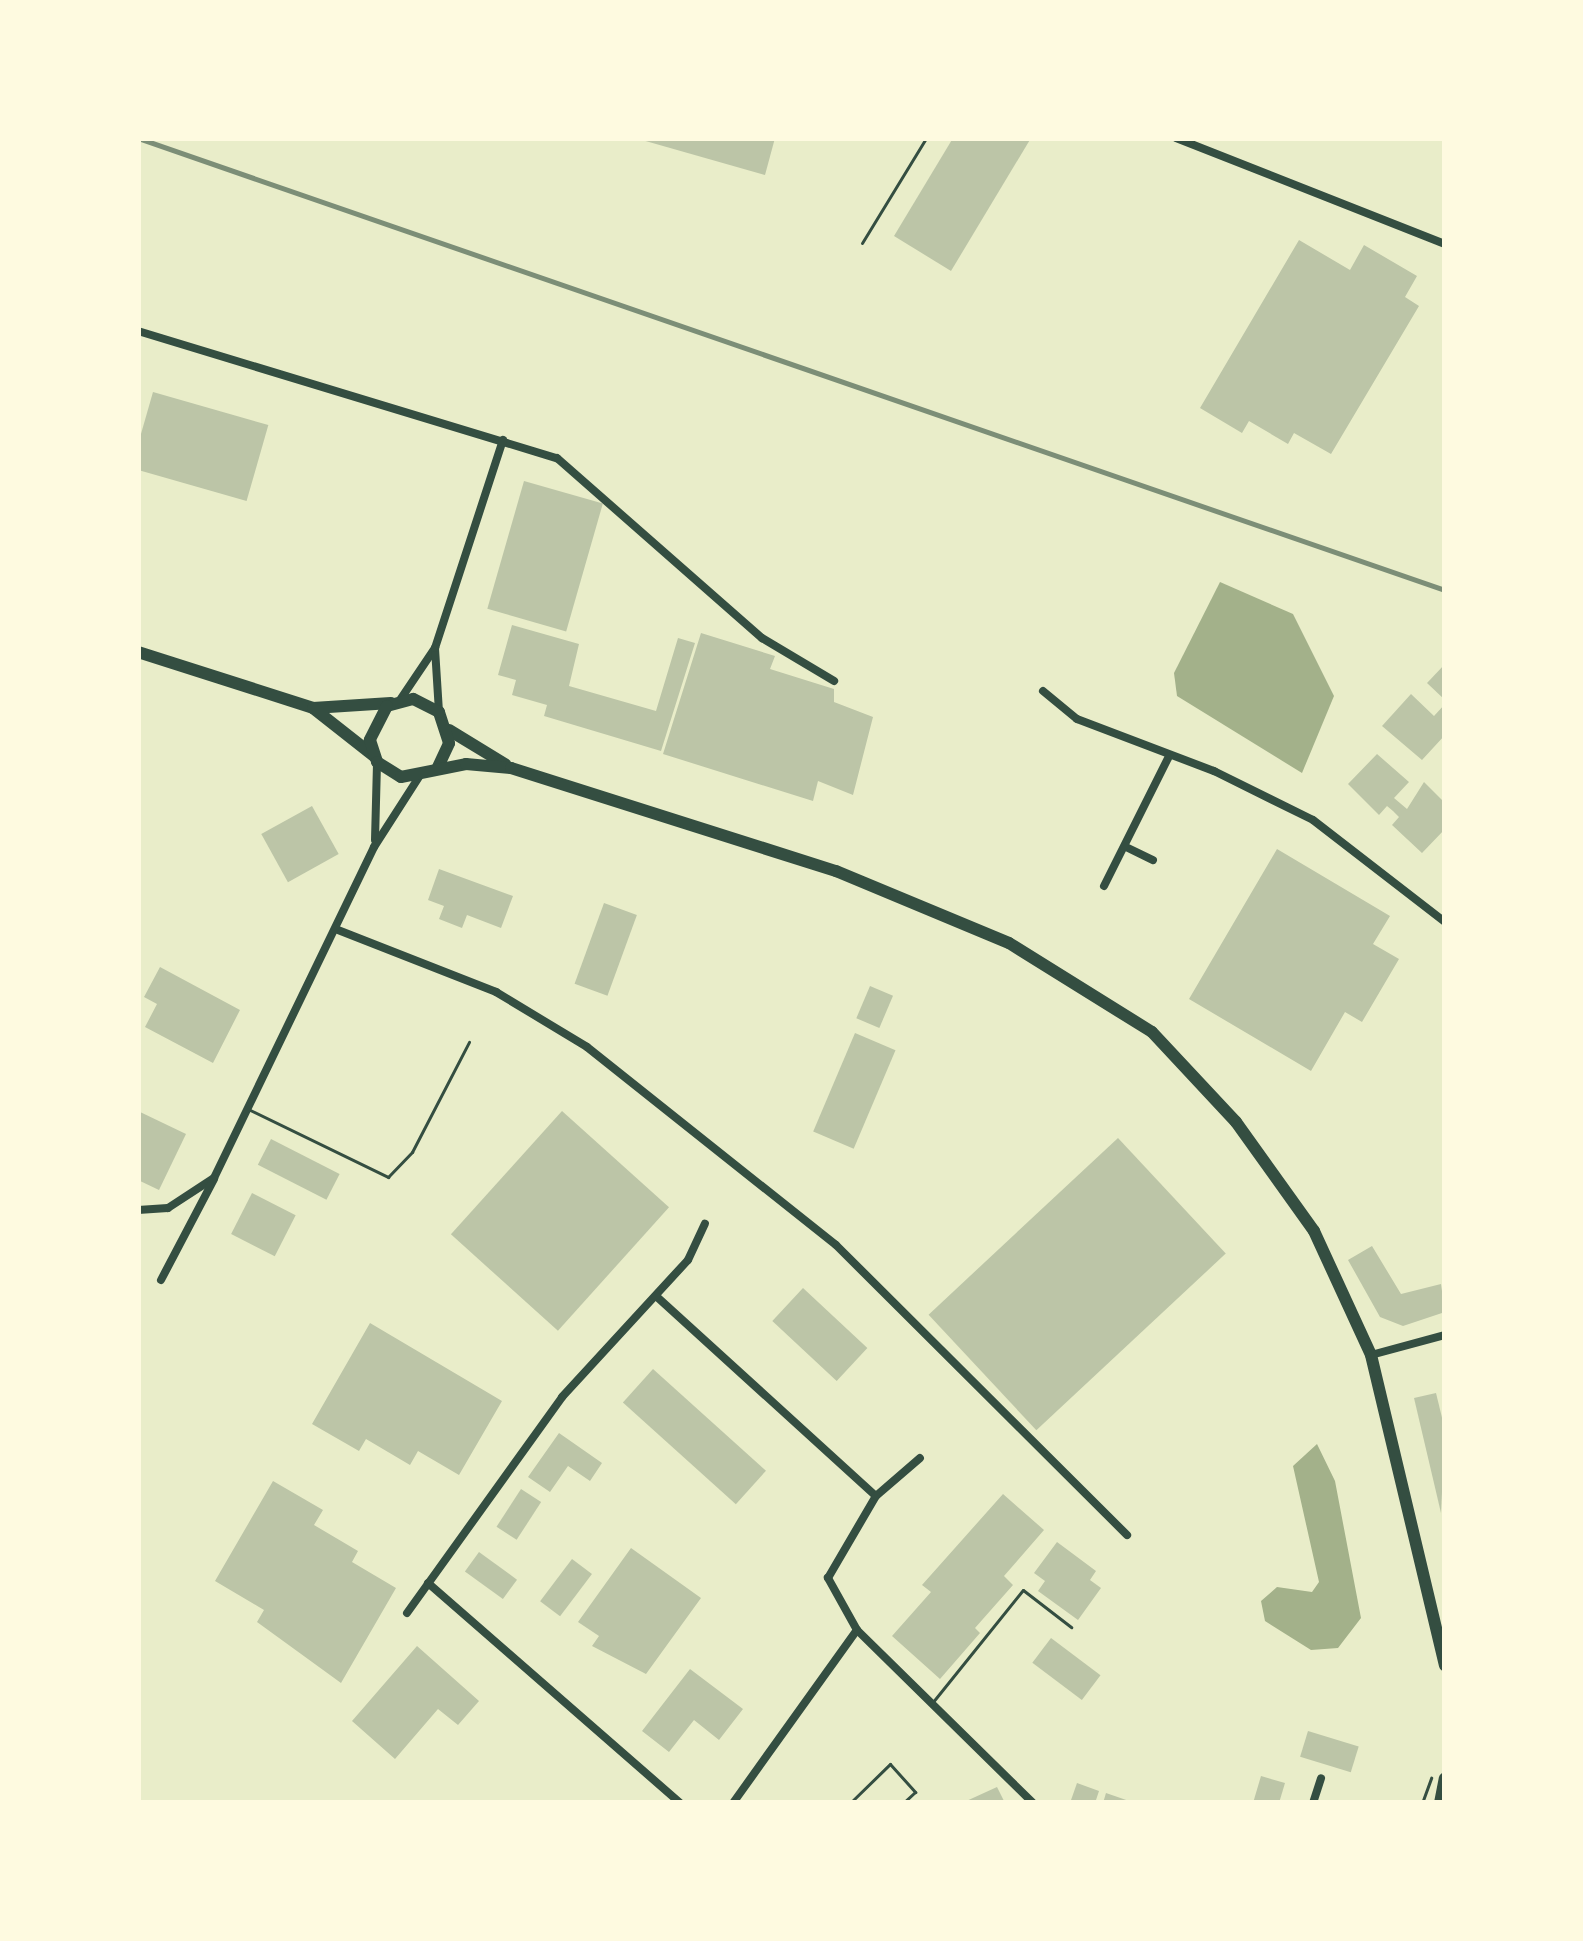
<!DOCTYPE html>
<html>
<head>
<meta charset="utf-8">
<style>
  body { margin:0 }
  #map { position:relative; width:1583px; height:1941px; overflow:hidden; background:#e9edc9; font-family:"Public Sans",sans-serif }
  div>[style] { position:absolute }
  [style*='--x'] { left:calc(var(--x)*1px); top:calc(var(--y)*1px); width:calc(var(--w)*1px); rotate:calc(var(--a)*1deg) }
  .water>* { inset:0; background:#a3b18a }
  .building>* { inset:0; background:#bcc5a7; transform-origin:0 0 }
  .path>* { height:3px; margin:-1.5px; padding:0 1.5px; transform-origin:1.5px; border-radius:1.5px; background:#344e41 }
  .service>* { height:3px; margin:-1.5px; padding:0 1.5px; transform-origin:1.5px; border-radius:1.5px; background:#344e41 }
  .minor>* { height:8px; margin:-4px; padding:0 4px; transform-origin:4px; border-radius:4px; background:#344e41 }
  .trunk>* { height:12px; margin:-6px; padding:0 6px; transform-origin:6px; border-radius:6px; background:#344e41 }
  .rail>* { height:4.5px; margin:-2.25px; padding:0 2.25px; transform-origin:2.25px; border-radius:2.25px; background:#7c8e77 }
  span { translate:-50% -50%; white-space:nowrap; text-align:center; line-height:1.15; -webkit-text-stroke:10px #fefae0; paint-order:stroke }
  .frame { position:absolute; inset:0; border:141px solid #fefae0; pointer-events:none }
</style>
</head>
<body>
<div id="map">
  <div class="water">
    <div style="clip-path:polygon(1220px 582px,1293px 614px,1334px 696px,1302px 773px,1177px 696px,1174px 673px)"></div>
    <div style="clip-path:polygon(1317px 1444px,1335px 1481px,1361px 1618px,1338px 1648px,1311px 1650px,1265px 1621px,1261px 1601px,1277px 1587px,1312px 1592px,1319px 1582px,1293px 1466px)"></div>
  </div>
  <div class="building">
    <div style="clip-path:polygon(635px 138px,775px 138px,765px 175px)"></div>
    <div style="clip-path:polygon(953px 138px,1031px 138px,951px 271px,894px 236px)"></div>
    <div style="clip-path:polygon(1299px 240px,1350px 270px,1364px 245px,1417px 276px,1405px 297px,1419px 306px,1331px 454px,1294px 433px,1288px 444px,1249px 421px,1242px 433px,1200px 408px)"></div>
    <div style="left:153px;top:392px;width:120px;height:79px;rotate:16deg"></div>
    <div style="left:524px;top:481px;width:82px;height:133px;rotate:16deg"></div>
    <div style="clip-path:polygon(512px 625px,579px 644px,569px 686px,656px 711px,678px 638px,695px 643px,661px 751px,544px 716px,547px 705px,512px 695px,516px 680px,498px 675px)"></div>
    <div style="clip-path:polygon(701px 633px,775px 656px,770px 669px,834px 689px,834px 702px,873px 717px,853px 795px,818px 781px,813px 801px,663px 754px)"></div>
    <div style="clip-path:polygon(1445px 664px,1445px 700px,1427px 683px)"></div>
    <div style="clip-path:polygon(1411px 694px,1434px 716px,1445px 704px,1445px 735px,1422px 760px,1382px 726px)"></div>
    <div style="clip-path:polygon(1377px 754px,1409px 782px,1394px 798px,1407px 809px,1424px 782px,1445px 803px,1445px 829px,1422px 853px,1392px 825px,1399px 817px,1393px 811px,1387px 806px,1379px 815px,1348px 784px)"></div>
    <div style="left:312px;top:806px;width:55px;height:58px;rotate:61deg"></div>
    <div style="clip-path:polygon(1277px 849px,1390px 916px,1373px 944px,1399px 959px,1362px 1022px,1345px 1012px,1311px 1071px,1189px 999px)"></div>
    <div style="clip-path:polygon(439px 869px,513px 896px,501px 928px,467px 915px,462px 928px,439px 919px,444px 906px,428px 900px)"></div>
    <div style="left:604px;top:903px;width:35px;height:86px;rotate:20deg"></div>
    <div style="clip-path:polygon(160px 967px,240px 1010px,213px 1063px,145px 1027px,157px 1004px,144px 997px)"></div>
    <div style="left:870px;top:986px;width:25px;height:35px;rotate:23deg"></div>
    <div style="left:855px;top:1033px;width:44px;height:107px;rotate:23deg"></div>
    <div style="clip-path:polygon(138px 1111px,186px 1134px,159px 1190px,138px 1180px)"></div>
    <div style="left:562px;top:1111px;width:144px;height:166px;rotate:42deg"></div>
    <div style="left:1118px;top:1138px;width:158px;height:259px;rotate:47deg"></div>
    <div style="left:271px;top:1139px;width:77px;height:29px;rotate:27deg"></div>
    <div style="left:252px;top:1193px;width:49px;height:46px;rotate:27deg"></div>
    <div style="clip-path:polygon(1372px 1246px,1401px 1294px,1441px 1284px,1445px 1312px,1403px 1326px,1380px 1317px,1348px 1260px)"></div>
    <div style="left:803px;top:1288px;width:88px;height:45px;rotate:43deg"></div>
    <div style="clip-path:polygon(370px 1323px,502px 1401px,459px 1475px,418px 1451px,410px 1465px,366px 1439px,359px 1451px,312px 1424px)"></div>
    <div style="left:653px;top:1369px;width:152px;height:45px;rotate:42deg"></div>
    <div style="clip-path:polygon(1436px 1393px,1445px 1430px,1441px 1513px,1414px 1398px)"></div>
    <div style="clip-path:polygon(559px 1433px,602px 1463px,590px 1481px,568px 1466px,550px 1492px,528px 1477px)"></div>
    <div style="clip-path:polygon(273px 1481px,323px 1510px,314px 1525px,358px 1551px,352px 1562px,396px 1588px,341px 1683px,257px 1622px,264px 1610px,215px 1581px)"></div>
    <div style="left:521px;top:1489px;width:24px;height:45px;rotate:33deg"></div>
    <div style="clip-path:polygon(1003px 1494px,1044px 1530px,1004px 1576px,1013px 1585px,975px 1628px,980px 1633px,940px 1679px,892px 1636px,931px 1592px,922px 1585px)"></div>
    <div style="clip-path:polygon(1057px 1542px,1096px 1571px,1090px 1580px,1101px 1588px,1078px 1620px,1038px 1591px,1045px 1581px,1034px 1573px)"></div>
    <div style="clip-path:polygon(631px 1548px,701px 1598px,646px 1674px,592px 1646px,599px 1636px,578px 1622px)"></div>
    <div style="left:479px;top:1552px;width:47px;height:24px;rotate:36deg"></div>
    <div style="left:572px;top:1559px;width:25px;height:53px;rotate:37deg"></div>
    <div style="left:1051px;top:1638px;width:62px;height:31px;rotate:37deg"></div>
    <div style="clip-path:polygon(417px 1646px,479px 1701px,458px 1725px,438px 1709px,395px 1759px,352px 1721px)"></div>
    <div style="clip-path:polygon(690px 1669px,743px 1709px,719px 1740px,694px 1720px,669px 1752px,642px 1731px)"></div>
    <div style="left:1308px;top:1731px;width:53px;height:27px;rotate:17deg"></div>
    <div style="clip-path:polygon(1261px 1776px,1285px 1783px,1279px 1803px,1253px 1803px)"></div>
    <div style="clip-path:polygon(1077px 1783px,1099px 1791px,1095px 1803px,1070px 1803px)"></div>
    <div style="clip-path:polygon(997px 1787px,1005px 1803px,962px 1803px)"></div>
    <div style="clip-path:polygon(1106px 1793px,1132px 1802px,1132px 1803px,1103px 1803px)"></div>
  </div>
  <div class="path">
    <div style="--x:1422;--y:1803;--w:27;--a:-70"></div>
  </div>
  <div class="service">
    <div style="--x:862;--y:243;--w:123;--a:-58.6"></div>
    <div style="--x:248;--y:1109;--w:156;--a:25.9"></div>
    <div style="--x:388;--y:1177;--w:35;--a:-46"></div>
    <div style="--x:412;--y:1152;--w:124;--a:-62.6"></div>
    <div style="--x:932;--y:1703;--w:145;--a:-51.2"></div>
    <div style="--x:1023;--y:1590;--w:61;--a:37.6"></div>
    <div style="--x:850;--y:1803;--w:56;--a:-44.3"></div>
    <div style="--x:890;--y:1764;--w:38;--a:48"></div>
    <div style="--x:915;--y:1792;--w:16;--a:137"></div>
  </div>
  <div class="minor">
    <div style="--x:1176;--y:138;--w:289;--a:21.5"></div>
    <div style="--x:138;--y:331;--w:438;--a:16.9"></div>
    <div style="--x:557;--y:458;--w:273;--a:41.3"></div>
    <div style="--x:762;--y:638;--w:84;--a:30.8"></div>
    <div style="--x:1043;--y:691;--w:44;--a:39.5"></div>
    <div style="--x:1077;--y:719;--w:147;--a:20.8"></div>
    <div style="--x:1214;--y:771;--w:110;--a:26.3"></div>
    <div style="--x:1313;--y:820;--w:167;--a:37.7"></div>
    <div style="--x:400;--y:700;--w:63;--a:-56.1"></div>
    <div style="--x:439;--y:712;--w:64;--a:-93.6"></div>
    <div style="--x:435;--y:648;--w:219;--a:-71.9"></div>
    <div style="--x:375;--y:840;--w:78;--a:-88.5"></div>
    <div style="--x:1126;--y:847;--w:30;--a:26"></div>
    <div style="--x:1104;--y:886;--w:145;--a:-63.4"></div>
    <div style="--x:338;--y:930;--w:170;--a:21.4"></div>
    <div style="--x:496;--y:992;--w:106;--a:31.1"></div>
    <div style="--x:587;--y:1047;--w:318;--a:38.5"></div>
    <div style="--x:836;--y:1245;--w:411;--a:44.9"></div>
    <div style="--x:138;--y:1210;--w:30;--a:-4"></div>
    <div style="--x:168;--y:1208;--w:55;--a:-33.1"></div>
    <div style="--x:214;--y:1178;--w:368;--a:-64.2"></div>
    <div style="--x:374;--y:847;--w:83;--a:-57.3"></div>
    <div style="--x:161;--y:1280;--w:114;--a:-62.3"></div>
    <div style="--x:656;--y:1296;--w:297;--a:42.3"></div>
    <div style="--x:1371;--y:1355;--w:77;--a:-15.1"></div>
    <div style="--x:428;--y:1583;--w:335;--a:41.1"></div>
    <div style="--x:407;--y:1613;--w:266;--a:-54.3"></div>
    <div style="--x:562;--y:1397;--w:186;--a:-47.4"></div>
    <div style="--x:688;--y:1260;--w:40;--a:-65"></div>
    <div style="--x:857;--y:1630;--w:247;--a:44.5"></div>
    <div style="--x:733;--y:1803;--w:213;--a:-54.4"></div>
    <div style="--x:857;--y:1630;--w:60;--a:-119.1"></div>
    <div style="--x:828;--y:1578;--w:95;--a:-59.7"></div>
    <div style="--x:876;--y:1496;--w:58;--a:-40.8"></div>
    <div style="--x:1313;--y:1803;--w:26;--a:-72"></div>
  </div>
  <div class="trunk">
    <div style="--x:138;--y:652;--w:184;--a:17.7"></div>
    <div style="--x:313;--y:708;--w:78;--a:-3.7"></div>
    <div style="--x:313;--y:708;--w:78;--a:38.2"></div>
    <div style="--x:449;--y:730;--w:66;--a:31.3"></div>
    <div style="--x:438;--y:767;--w:26;--a:-65"></div>
    <div style="--x:449;--y:743;--w:33;--a:-108"></div>
    <div style="--x:439;--y:712;--w:29;--a:-153"></div>
    <div style="--x:413;--y:699;--w:27;--a:165"></div>
    <div style="--x:387;--y:706;--w:38;--a:117"></div>
    <div style="--x:370;--y:740;--w:23;--a:72"></div>
    <div style="--x:377;--y:762;--w:28;--a:32"></div>
    <div style="--x:401;--y:777;--w:66;--a:-11.3"></div>
    <div style="--x:466;--y:764;--w:45;--a:5.1"></div>
    <div style="--x:511;--y:768;--w:341;--a:17.6"></div>
    <div style="--x:836;--y:871;--w:187;--a:22.6"></div>
    <div style="--x:1009;--y:943;--w:168;--a:31.9"></div>
    <div style="--x:1152;--y:1032;--w:123;--a:47"></div>
    <div style="--x:1236;--y:1122;--w:134;--a:54.4"></div>
    <div style="--x:1314;--y:1231;--w:136;--a:65.3"></div>
    <div style="--x:1371;--y:1355;--w:319;--a:76.6"></div>
    <div style="--x:1440;--y:1803;--w:25;--a:-79"></div>
  </div>
  <div class="rail">
    <div style="--x:138;--y:138;--w:1383;--a:19.08"></div>
  </div>
  <div class="frame"></div>
</div>
</body>
</html>
